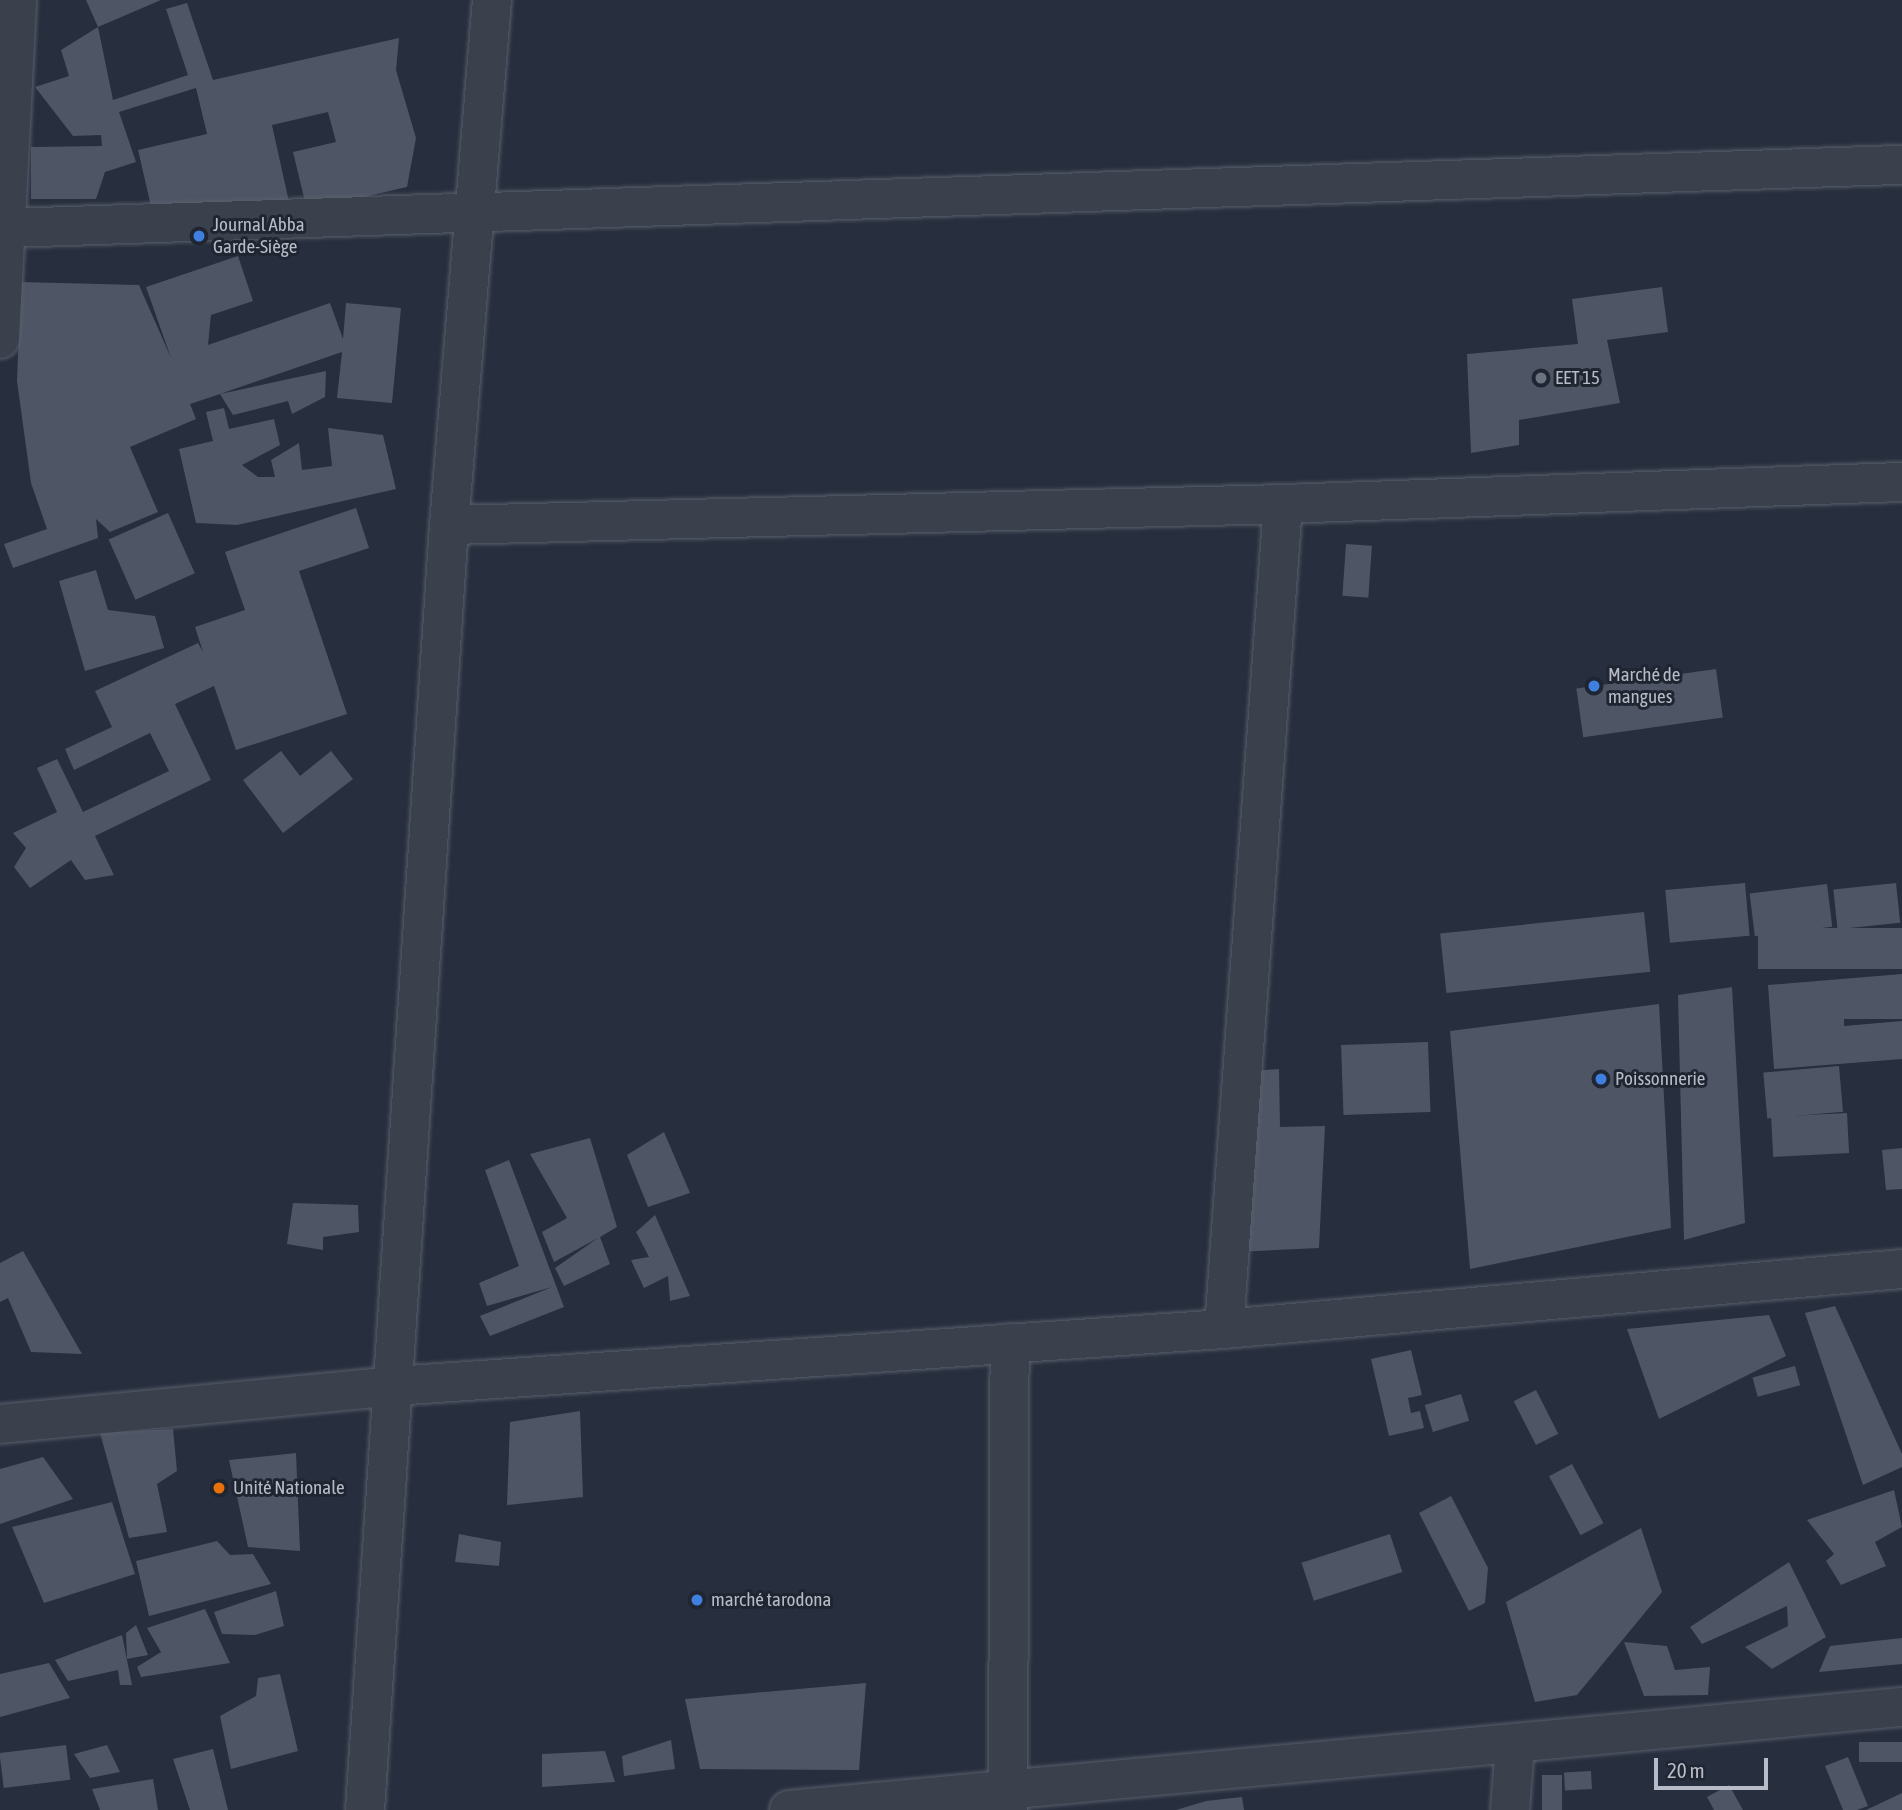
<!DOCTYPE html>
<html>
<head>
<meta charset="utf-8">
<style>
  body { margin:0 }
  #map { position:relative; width:1902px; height:1810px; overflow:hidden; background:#272e3d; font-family:"Asap Condensed",sans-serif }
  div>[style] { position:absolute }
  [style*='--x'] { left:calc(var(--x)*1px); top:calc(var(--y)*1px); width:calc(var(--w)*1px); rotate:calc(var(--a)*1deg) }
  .building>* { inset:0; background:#4e5565; transform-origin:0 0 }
  .roads { filter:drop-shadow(0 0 2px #595e6b) drop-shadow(0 0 2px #595e6b) }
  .minor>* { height:38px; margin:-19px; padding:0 19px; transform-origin:19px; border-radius:19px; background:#3b404d }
  .dots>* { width:19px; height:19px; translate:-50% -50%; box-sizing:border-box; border:4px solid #202532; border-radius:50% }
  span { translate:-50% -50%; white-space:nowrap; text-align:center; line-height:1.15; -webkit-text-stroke:6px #202532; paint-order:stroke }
  .poi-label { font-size:19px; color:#b7bcc8 }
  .left { translate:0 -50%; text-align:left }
  .scale { position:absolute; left:1654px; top:1758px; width:114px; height:32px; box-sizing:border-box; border:4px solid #b7bcc8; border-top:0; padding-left:9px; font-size:21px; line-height:24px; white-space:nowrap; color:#b7bcc8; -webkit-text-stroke:5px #202532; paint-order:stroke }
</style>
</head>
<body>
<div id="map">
  <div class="building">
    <div style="clip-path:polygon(86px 0,161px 0,98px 27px)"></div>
    <div style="clip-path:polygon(187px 3px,213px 80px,399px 38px,396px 70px,416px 138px,407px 187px,307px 210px,293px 152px,336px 142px,328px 112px,272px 125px,289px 202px,157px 232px,138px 150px,207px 134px,196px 88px,119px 112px,136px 162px,105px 172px,96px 199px,31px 199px,31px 147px,102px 146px,101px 135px,73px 136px,35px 87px,69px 76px,61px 50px,98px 27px,113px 100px,188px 75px,166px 9px)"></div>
    <div style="clip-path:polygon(238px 256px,253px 301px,211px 315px,208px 345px,330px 303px,343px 339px,346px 303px,401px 308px,392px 403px,337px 398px,342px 352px,220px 394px,326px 371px,325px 397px,292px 414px,288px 401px,233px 415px,220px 394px,190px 404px,196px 419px,130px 447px,158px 512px,110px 532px,96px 519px,98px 538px,13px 568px,4px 544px,47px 529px,31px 483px,17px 381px,21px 282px,139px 285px,171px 358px,146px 287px)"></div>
    <div style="clip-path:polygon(1662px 287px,1668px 332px,1607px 340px,1620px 403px,1519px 420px,1519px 445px,1471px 453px,1467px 354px,1578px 344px,1572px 299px)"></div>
    <div style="clip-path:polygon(224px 408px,229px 429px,274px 419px,280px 445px,242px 465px,258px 477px,275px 477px,271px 460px,299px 443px,302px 470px,332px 466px,328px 428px,383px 435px,396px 489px,237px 525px,196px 523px,179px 449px,213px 441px,206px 412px)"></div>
    <div style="clip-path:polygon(356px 508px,369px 548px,299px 571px,347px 714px,236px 750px,214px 686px,175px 704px,211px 780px,95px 836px,114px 875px,85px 880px,71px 860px,30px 888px,14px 867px,26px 848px,13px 833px,57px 812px,37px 768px,57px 759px,83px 812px,169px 771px,150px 733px,74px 770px,65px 749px,112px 727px,95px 691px,198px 643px,203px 652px,195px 627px,245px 610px,225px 552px)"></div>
    <div style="left:168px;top:513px;width:66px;height:65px;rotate:66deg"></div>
    <div style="left:1346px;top:544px;width:26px;height:52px;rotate:4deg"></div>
    <div style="clip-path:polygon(96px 570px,108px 610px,155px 616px,164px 648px,85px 671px,59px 581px)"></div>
    <div style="left:1716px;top:669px;width:49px;height:141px;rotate:82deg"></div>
    <div style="clip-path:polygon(281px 751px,300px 776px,331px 751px,353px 779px,283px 833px,243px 780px)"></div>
    <div style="left:1745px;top:883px;width:53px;height:80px;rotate:85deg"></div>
    <div style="left:1896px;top:883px;width:40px;height:63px;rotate:84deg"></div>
    <div style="left:1827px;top:884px;width:43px;height:78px;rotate:83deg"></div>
    <div style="left:1644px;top:912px;width:60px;height:205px;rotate:84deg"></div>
    <div style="left:1902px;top:928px;width:41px;height:144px;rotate:90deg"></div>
    <div style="clip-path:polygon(1902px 974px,1902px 1019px,1844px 1019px,1844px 1026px,1902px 1021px,1902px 1059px,1774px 1069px,1768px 985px)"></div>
    <div style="clip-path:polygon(1732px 987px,1745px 1223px,1684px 1240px,1678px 995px)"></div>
    <div style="clip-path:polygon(1659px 1004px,1671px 1228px,1470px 1269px,1450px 1031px)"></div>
    <div style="left:1428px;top:1042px;width:70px;height:87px;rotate:88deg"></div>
    <div style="left:1839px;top:1066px;width:46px;height:76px;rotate:85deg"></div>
    <div style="clip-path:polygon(1279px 1069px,1280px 1127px,1325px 1126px,1319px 1248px,1236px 1252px,1251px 1071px)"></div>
    <div style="left:1847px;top:1113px;width:40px;height:76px;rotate:87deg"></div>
    <div style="clip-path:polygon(664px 1132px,690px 1193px,648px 1207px,627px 1155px)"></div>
    <div style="clip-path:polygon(590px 1138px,617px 1227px,600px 1237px,610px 1264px,564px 1286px,555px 1268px,598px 1238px,554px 1262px,542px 1232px,567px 1218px,530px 1154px)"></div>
    <div style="clip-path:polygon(1902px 1148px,1902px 1189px,1886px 1190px,1882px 1150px)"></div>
    <div style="clip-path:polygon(509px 1160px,564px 1307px,490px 1336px,480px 1316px,552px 1287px,487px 1306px,479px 1283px,519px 1266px,485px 1170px)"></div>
    <div style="clip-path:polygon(293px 1203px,358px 1205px,359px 1232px,323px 1237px,323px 1250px,287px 1244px)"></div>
    <div style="clip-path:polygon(655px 1215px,690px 1296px,670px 1301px,668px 1276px,644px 1288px,631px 1260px,649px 1257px,636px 1232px)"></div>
    <div style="clip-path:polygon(23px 1251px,82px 1354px,31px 1352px,8px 1298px,0 1302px,0 1263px)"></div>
    <div style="clip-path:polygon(1835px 1306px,1902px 1454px,1902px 1467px,1863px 1485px,1805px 1313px)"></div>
    <div style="clip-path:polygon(1769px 1315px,1786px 1356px,1659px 1419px,1627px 1329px)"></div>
    <div style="clip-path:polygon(1411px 1350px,1422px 1395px,1408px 1398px,1411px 1413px,1420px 1411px,1424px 1428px,1389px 1436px,1371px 1359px)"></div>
    <div style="left:1795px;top:1366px;width:20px;height:44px;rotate:75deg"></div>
    <div style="left:1536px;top:1390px;width:49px;height:25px;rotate:63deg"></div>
    <div style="left:1461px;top:1394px;width:28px;height:38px;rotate:73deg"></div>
    <div style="clip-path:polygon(580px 1411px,583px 1497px,507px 1505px,510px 1422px)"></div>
    <div style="clip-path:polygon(173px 1429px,177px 1471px,157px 1484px,167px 1532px,129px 1538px,100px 1433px)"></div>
    <div style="clip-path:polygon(296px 1453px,300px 1551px,248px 1547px,229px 1460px)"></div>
    <div style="clip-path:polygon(43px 1457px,73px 1499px,0 1524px,0 1469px)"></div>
    <div style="left:1572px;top:1464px;width:67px;height:26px;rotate:62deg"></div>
    <div style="clip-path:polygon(1894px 1490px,1902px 1527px,1875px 1542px,1886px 1566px,1841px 1585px,1826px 1561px,1834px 1554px,1807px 1520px)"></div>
    <div style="clip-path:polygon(1451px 1496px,1488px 1568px,1485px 1603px,1469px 1611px,1419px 1513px)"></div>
    <div style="clip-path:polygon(112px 1502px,135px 1574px,44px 1603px,12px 1527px)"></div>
    <div style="clip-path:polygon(1641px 1528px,1662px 1592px,1577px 1695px,1535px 1702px,1506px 1602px)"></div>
    <div style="clip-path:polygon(459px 1534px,501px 1542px,499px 1566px,455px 1562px)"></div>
    <div style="left:1390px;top:1534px;width:40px;height:93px;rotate:72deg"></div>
    <div style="clip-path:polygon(217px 1541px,230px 1555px,253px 1554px,271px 1584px,149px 1616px,136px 1561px)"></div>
    <div style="clip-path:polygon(1789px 1562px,1826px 1637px,1772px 1669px,1745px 1647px,1788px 1626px,1787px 1606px,1702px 1644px,1690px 1627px)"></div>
    <div style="clip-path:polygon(276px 1591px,284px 1626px,255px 1635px,222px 1634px,214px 1612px)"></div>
    <div style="clip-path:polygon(205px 1609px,230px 1663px,141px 1677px,137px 1667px,161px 1652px,147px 1628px)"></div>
    <div style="clip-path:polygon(136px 1625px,148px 1655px,127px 1659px,126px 1633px)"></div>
    <div style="clip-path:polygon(122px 1635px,132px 1685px,120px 1685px,118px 1670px,68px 1681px,55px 1660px)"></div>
    <div style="clip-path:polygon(1902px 1638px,1902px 1664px,1819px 1672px,1830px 1646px)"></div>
    <div style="clip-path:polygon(1624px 1642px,1667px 1646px,1675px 1670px,1710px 1667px,1708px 1695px,1644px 1696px)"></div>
    <div style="clip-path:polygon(49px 1663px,70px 1698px,0 1717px,0 1674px)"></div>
    <div style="clip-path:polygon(280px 1674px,298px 1751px,231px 1769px,220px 1716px,256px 1696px,258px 1678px)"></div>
    <div style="clip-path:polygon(866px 1683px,859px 1770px,700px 1769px,685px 1699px)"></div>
    <div style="clip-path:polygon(671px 1740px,675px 1769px,624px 1776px,622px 1756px)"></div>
    <div style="left:1902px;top:1742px;width:20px;height:43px;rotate:90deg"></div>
    <div style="left:66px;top:1745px;width:35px;height:67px;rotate:83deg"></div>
    <div style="clip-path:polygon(107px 1745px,120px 1772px,90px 1778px,74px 1754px)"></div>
    <div style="clip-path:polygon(213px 1749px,228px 1810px,190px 1810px,173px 1759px)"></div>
    <div style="clip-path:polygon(605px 1751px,615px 1782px,542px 1787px,542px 1754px)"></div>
    <div style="clip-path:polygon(1848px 1757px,1868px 1806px,1857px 1810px,1843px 1810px,1825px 1766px)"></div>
    <div style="left:1591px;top:1771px;width:18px;height:27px;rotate:87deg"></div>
    <div style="left:1542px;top:1775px;width:20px;height:35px"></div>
    <div style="clip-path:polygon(153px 1779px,158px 1810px,100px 1810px,92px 1789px)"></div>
    <div style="clip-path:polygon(1729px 1785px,1743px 1810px,1714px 1810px,1707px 1797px)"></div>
    <div style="clip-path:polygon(1902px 1793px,1902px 1810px,1866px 1810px)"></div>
    <div style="clip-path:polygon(1242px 1797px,1244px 1810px,1176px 1810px,1206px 1801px)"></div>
  </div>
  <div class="roads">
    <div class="minor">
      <div style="--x:8;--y:228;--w:1895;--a:-1.91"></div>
      <div style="--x:0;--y:339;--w:339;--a:-87.1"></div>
      <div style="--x:449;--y:525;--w:834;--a:-1.44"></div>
      <div style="--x:1283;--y:504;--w:619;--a:-2.04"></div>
      <div style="--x:1224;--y:1329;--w:827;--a:-85.91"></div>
      <div style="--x:0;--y:1424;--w:396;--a:-5.5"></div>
      <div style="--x:394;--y:1386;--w:832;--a:-3.93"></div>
      <div style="--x:1224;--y:1329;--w:681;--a:-5.06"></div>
      <div style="--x:365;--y:1810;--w:1288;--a:-86.26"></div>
      <div style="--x:449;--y:525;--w:527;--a:-85.32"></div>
      <div style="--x:789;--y:1810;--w:1118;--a:-5.29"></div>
      <div style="--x:1008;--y:1810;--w:467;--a:-89.8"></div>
      <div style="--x:1510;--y:1810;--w:65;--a:-85.6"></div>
    </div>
  </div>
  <div class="dots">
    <div style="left:199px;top:236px;background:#3f7fe0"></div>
    <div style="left:1541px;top:378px;background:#6b7280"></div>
    <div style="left:1594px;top:686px;background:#3f7fe0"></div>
    <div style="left:1601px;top:1079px;background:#3f7fe0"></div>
    <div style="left:219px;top:1488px;background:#e8710a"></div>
    <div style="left:697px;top:1600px;background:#3f7fe0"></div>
  </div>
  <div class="poi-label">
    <span class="left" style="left:213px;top:236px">Journal Abba<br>Garde-Siège</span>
    <span class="left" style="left:1555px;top:378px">EET 15</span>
    <span class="left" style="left:1608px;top:686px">Marché de<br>mangues</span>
    <span class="left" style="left:1615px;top:1079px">Poissonnerie</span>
    <span class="left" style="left:233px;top:1488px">Unité Nationale</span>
    <span class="left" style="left:711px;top:1600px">marché tarodona</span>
  </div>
  <div class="scale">20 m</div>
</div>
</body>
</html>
